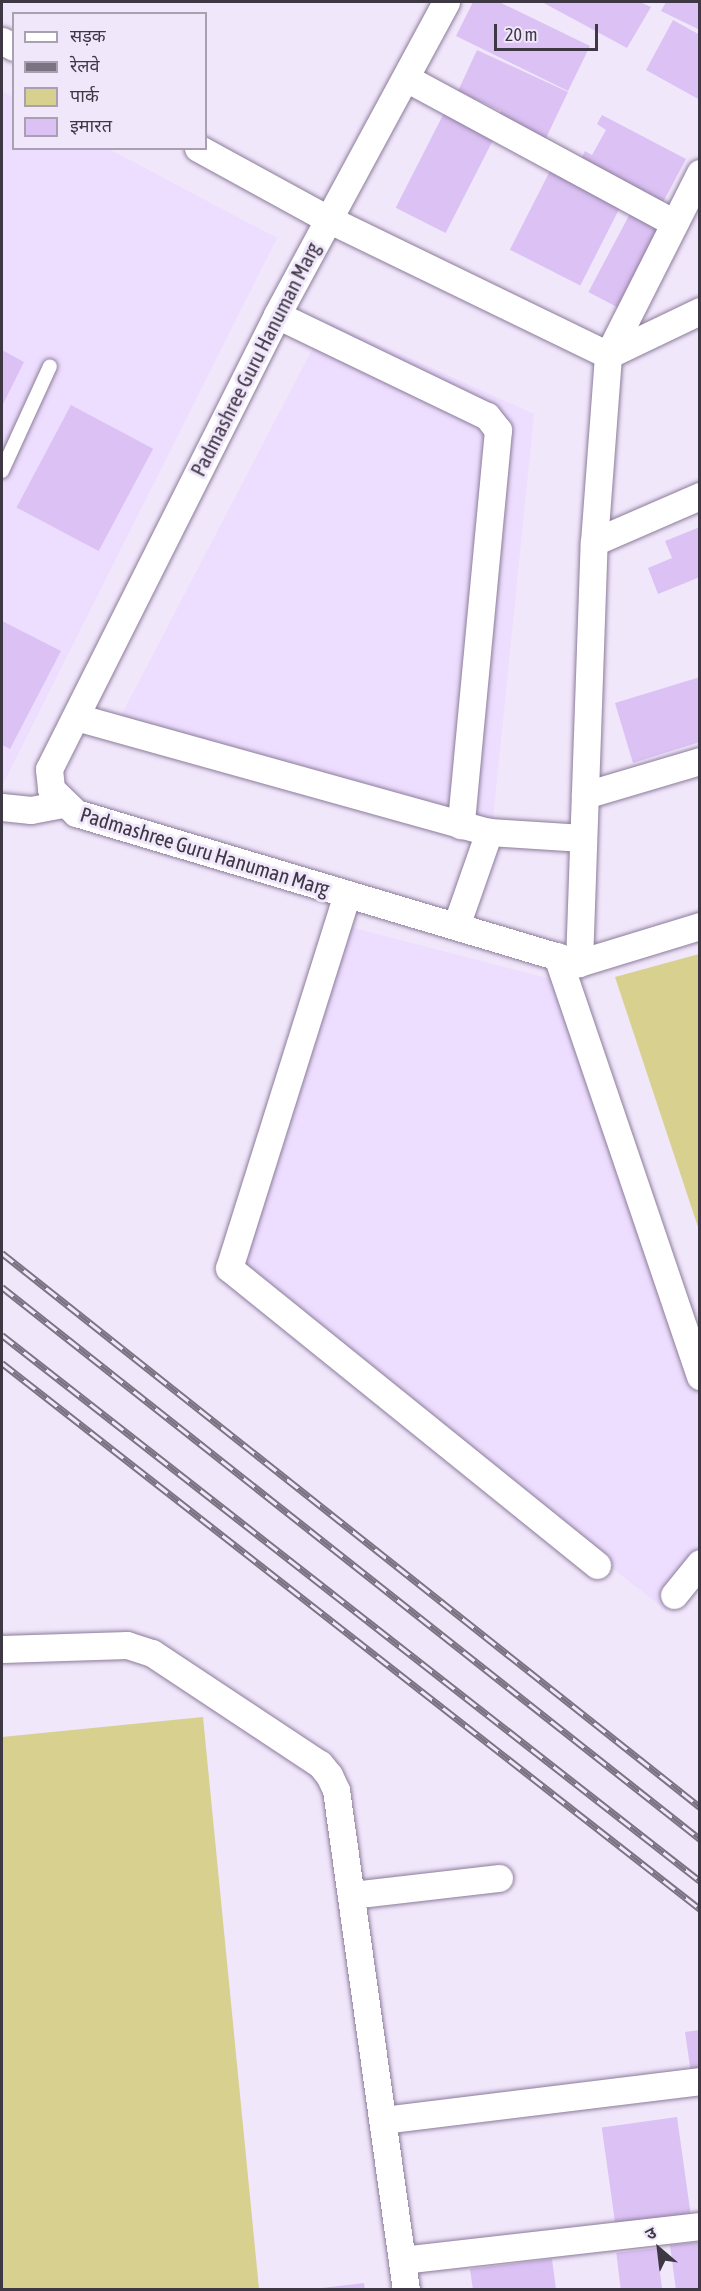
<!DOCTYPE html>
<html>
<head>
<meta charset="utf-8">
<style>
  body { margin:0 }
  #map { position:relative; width:701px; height:2291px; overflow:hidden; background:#f1e7fb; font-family:"Asap Condensed","Noto Sans Devanagari",sans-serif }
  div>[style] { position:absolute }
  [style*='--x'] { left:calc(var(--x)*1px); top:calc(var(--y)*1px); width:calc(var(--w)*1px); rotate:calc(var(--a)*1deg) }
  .built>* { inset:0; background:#edddfe }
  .green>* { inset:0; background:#d7d08f }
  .building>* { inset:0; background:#dbc1f4; transform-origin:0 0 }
  .roads { filter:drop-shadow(0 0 2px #8c7c9b) drop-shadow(0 0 2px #8c7c9b) }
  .service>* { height:14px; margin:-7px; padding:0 7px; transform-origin:7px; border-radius:7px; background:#fff }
  .minor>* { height:27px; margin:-13.5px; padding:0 13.5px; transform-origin:13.5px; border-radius:13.5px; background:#fff }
  .rail>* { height:7px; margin-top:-3.5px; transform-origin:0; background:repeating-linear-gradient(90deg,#f1e7fb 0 14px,#7b7382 0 28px); box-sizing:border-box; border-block:2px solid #7b7382 }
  span { translate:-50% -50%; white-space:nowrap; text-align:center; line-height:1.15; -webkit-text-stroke:6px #f1e7fb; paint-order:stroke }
  .street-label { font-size:21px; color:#3e3744 }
  .frame { position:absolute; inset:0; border:3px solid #3e3744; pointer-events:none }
  .legend { position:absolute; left:12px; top:12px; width:195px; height:138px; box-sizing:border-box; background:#f1e7fb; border:2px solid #a9a1b2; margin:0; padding:8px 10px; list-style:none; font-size:18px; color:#3e3744 }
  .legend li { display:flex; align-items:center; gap:12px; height:30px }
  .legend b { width:30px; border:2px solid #a9a1b2 }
  .north { position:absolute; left:629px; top:2219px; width:60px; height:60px; -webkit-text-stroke:4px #f1e7fb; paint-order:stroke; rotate:332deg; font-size:16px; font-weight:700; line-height:24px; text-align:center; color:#3e3744 }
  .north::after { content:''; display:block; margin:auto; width:21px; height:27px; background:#3e3744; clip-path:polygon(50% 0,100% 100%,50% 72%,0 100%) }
  .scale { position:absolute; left:494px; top:24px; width:104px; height:27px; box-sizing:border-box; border:3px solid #3e3744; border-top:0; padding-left:8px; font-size:18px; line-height:21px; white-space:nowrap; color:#3e3744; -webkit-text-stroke:4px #f1e7fb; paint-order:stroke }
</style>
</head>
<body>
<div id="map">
  <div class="built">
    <div style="clip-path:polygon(2px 91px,13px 97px,14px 148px,109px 149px,277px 238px,3px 784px)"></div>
    <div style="clip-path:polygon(327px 321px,534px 414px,493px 819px,121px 716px)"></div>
    <div style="clip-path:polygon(346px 926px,578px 986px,699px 1336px,699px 1569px,667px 1611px,233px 1270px)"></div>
  </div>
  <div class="green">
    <div style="clip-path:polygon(699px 954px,700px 954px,699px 1230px,615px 977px)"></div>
    <div style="clip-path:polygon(203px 1717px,259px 2289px,2px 2289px,2px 1737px)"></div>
  </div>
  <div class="building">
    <div style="clip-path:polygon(473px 2px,499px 2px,590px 46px,568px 91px,456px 36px)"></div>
    <div style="clip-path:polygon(542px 2px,640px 2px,651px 7px,627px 48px)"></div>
    <div style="clip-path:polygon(666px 2px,700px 2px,700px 30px,661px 11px)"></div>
    <div style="clip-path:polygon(673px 20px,700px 35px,700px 100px,646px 70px)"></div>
    <div style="clip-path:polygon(477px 50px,568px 92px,545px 140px,497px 118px,501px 111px,458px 91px)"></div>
    <div style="left:447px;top:107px;width:56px;height:113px;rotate:27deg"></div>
    <div style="clip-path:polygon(602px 115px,686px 159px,662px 204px,580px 161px,585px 151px,592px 155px,606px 130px,597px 124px)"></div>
    <div style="left:553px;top:165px;width:79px;height:95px;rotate:27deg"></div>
    <div style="left:633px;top:208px;width:42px;height:95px;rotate:28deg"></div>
    <div style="clip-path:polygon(2px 350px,24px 362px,2px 406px)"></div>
    <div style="left:71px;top:405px;width:93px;height:116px;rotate:28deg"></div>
    <div style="clip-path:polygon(700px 527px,700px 577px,658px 594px,648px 568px,672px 558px,665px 541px)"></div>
    <div style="clip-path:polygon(2px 621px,61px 651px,10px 749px,2px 745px)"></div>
    <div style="clip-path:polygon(700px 677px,700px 742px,633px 763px,615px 703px)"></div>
    <div style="clip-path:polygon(700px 2030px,700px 2078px,692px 2080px,685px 2032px)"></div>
    <div style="left:677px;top:2117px;width:103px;height:76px;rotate:82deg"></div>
    <div style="clip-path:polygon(700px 2242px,700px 2290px,676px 2290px,670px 2245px)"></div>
    <div style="left:657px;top:2248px;width:42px;height:41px;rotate:83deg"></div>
    <div style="clip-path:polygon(552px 2259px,556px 2290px,473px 2290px,470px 2269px)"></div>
    <div style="clip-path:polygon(364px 2283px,365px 2290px,322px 2290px,322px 2288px)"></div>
  </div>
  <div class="roads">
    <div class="service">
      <div style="--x:2;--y:471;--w:115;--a:-65.4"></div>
    </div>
    <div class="minor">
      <div style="--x:446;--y:2;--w:356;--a:118.4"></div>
      <div style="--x:277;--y:315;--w:508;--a:116.67"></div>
      <div style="--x:49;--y:769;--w:20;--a:84"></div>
      <div style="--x:51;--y:789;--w:35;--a:44"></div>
      <div style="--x:76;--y:813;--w:525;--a:16.61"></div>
      <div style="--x:579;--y:963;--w:127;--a:-17"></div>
      <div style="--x:2;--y:41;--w:13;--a:27"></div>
      <div style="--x:406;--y:78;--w:305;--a:28.4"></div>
      <div style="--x:198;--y:148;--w:146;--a:28.7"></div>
      <div style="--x:326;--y:218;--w:314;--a:25.9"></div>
      <div style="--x:277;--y:315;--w:233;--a:25.7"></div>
      <div style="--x:487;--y:416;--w:18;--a:52"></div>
      <div style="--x:498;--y:430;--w:397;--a:95.4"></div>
      <div style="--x:608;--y:355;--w:102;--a:-25.6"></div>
      <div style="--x:594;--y:542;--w:116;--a:-23.5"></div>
      <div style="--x:76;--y:717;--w:429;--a:15.6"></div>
      <div style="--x:585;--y:795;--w:120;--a:-16.5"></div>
      <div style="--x:2;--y:807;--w:29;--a:6"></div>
      <div style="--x:31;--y:810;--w:32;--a:-11"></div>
      <div style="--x:347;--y:894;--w:392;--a:107.5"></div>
      <div style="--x:229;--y:1268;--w:473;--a:38.9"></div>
      <div style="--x:456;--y:926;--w:100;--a:-70.7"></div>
      <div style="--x:489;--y:832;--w:94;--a:3.7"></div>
      <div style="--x:557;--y:956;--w:444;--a:71.2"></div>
      <div style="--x:579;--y:963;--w:421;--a:-88"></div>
      <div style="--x:594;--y:542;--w:188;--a:-85.7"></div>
      <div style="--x:608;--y:355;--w:204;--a:-63.2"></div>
      <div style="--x:674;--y:1595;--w:41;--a:-50.9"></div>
      <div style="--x:2;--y:1649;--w:125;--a:-1.8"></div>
      <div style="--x:127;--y:1645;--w:26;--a:18"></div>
      <div style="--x:152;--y:1653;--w:201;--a:33.5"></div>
      <div style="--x:320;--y:1764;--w:14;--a:51"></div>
      <div style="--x:329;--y:1775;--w:17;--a:65"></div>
      <div style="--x:336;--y:1790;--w:505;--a:82.03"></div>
      <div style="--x:351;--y:1895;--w:149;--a:-6.6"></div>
      <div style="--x:383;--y:2120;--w:319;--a:-7"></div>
      <div style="--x:402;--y:2260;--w:300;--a:-6.5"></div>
    </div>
  </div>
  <div class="rail">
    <div style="--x:2;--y:1253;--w:891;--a:38.44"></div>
    <div style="--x:2;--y:1287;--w:890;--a:38.34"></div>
    <div style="--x:2;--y:1335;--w:886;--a:38.03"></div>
    <div style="--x:2;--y:1363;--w:886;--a:38.03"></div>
  </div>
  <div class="street-label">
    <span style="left:255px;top:359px;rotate:-63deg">Padmashree Guru Hanuman Marg</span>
    <span style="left:205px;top:851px;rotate:17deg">Padmashree Guru Hanuman Marg</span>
  </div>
  <div class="frame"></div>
  <ul class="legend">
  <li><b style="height:8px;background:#fff"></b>सड़क</li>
  <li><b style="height:8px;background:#7b7382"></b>रेलवे</li>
  <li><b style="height:16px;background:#d7d08f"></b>पार्क</li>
  <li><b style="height:16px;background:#dbc1f4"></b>इमारत</li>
  </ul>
  <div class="north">उ</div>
  <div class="scale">20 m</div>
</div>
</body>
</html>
